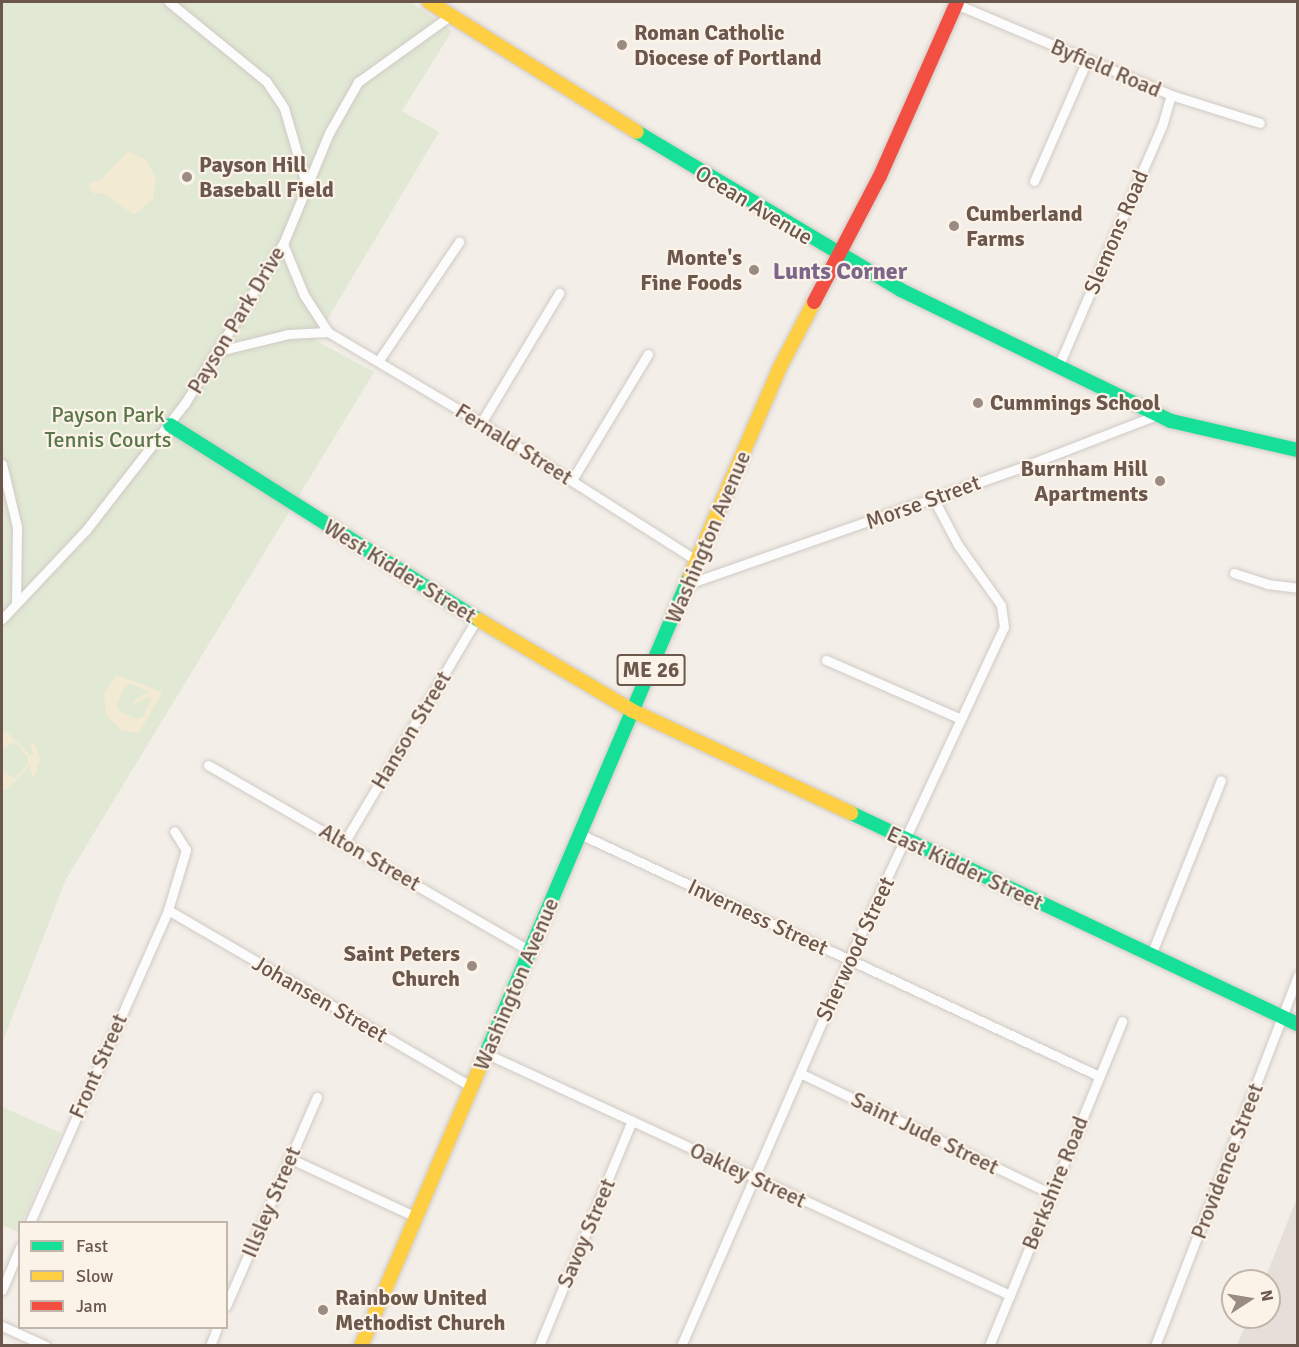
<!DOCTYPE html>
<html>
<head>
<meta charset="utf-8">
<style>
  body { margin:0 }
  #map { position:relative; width:1299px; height:1347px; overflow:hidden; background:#f3eee8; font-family:Signika,sans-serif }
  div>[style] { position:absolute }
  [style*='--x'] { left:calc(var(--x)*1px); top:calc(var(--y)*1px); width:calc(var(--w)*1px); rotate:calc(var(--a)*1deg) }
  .industrial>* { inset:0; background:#e5ded9 }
  .green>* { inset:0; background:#e1e8d4 }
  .sand>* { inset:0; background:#f3ead3 }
  .roads { filter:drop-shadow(0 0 2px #d0cac4) drop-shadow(0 0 2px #d0cac4) }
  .street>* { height:9px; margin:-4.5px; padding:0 4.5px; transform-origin:4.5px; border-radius:4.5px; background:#fdfcfc }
  .fast>* { height:14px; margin:-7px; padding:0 7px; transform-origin:7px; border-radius:7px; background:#16e098 }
  .slow>* { height:14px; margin:-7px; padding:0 7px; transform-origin:7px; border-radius:7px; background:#ffcf43 }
  .jam>* { height:14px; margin:-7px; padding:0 7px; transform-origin:7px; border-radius:7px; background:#f24e42 }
  .dots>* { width:16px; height:16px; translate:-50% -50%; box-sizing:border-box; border:3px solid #fcf3e8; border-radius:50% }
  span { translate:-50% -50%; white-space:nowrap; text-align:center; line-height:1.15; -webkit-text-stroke:4.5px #fcf3e8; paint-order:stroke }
  .shield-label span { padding:2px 4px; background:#fcf3e8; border:2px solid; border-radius:4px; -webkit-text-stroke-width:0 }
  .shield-label { font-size:21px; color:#6c574d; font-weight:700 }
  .poi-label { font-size:22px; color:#6c574d; font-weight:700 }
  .left { translate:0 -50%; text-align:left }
  .right { translate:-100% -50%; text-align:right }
  .street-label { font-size:22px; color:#6c574d }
  .park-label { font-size:22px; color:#59764a }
  .neighbourhood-label { font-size:24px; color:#7b6589; font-weight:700 }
  .frame { position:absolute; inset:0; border:3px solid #6c574d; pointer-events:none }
  .legend { position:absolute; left:18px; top:1221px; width:210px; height:108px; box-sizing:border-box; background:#fcf3e8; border:2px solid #c2b5aa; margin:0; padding:8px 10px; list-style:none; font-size:18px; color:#6c574d }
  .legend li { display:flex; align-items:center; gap:12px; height:30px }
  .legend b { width:30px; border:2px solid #c2b5aa }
  .north { position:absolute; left:1221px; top:1269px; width:60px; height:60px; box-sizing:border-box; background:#fcf3e8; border:2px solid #c2b5aa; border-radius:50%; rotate:78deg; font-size:16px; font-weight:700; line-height:24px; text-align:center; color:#6c574d }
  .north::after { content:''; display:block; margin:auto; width:21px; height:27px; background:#9b8c83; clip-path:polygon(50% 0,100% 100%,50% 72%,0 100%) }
</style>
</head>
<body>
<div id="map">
  <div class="industrial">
    <div style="clip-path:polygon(1297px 1198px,1297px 1345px,1237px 1345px,1249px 1317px,1269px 1317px,1269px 1281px,1264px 1281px)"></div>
  </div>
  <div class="green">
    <div style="clip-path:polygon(2px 2px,410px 2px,452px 31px,402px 111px,439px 132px,315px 340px,374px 372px,66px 879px,2px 1043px)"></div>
    <div style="clip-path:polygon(2px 1107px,61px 1133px,18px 1232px,2px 1225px)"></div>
  </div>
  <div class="sand">
    <div style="clip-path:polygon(128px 151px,146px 160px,156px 179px,153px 199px,134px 215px,103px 193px,95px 194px,89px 188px,91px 182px,101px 180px)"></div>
    <div style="clip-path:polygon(evenodd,117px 675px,162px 692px,139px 733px,121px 730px,106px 715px,104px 693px,117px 675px,131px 684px,149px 692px,134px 700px,134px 704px,149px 697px,151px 700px,143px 717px,137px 719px,119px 711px,116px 706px,125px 687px,131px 684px)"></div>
    <div style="clip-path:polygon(6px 731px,30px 755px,33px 754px,30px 742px,35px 744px,40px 760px,33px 779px,30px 766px,6px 790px,2px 789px,2px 771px,14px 778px,28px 764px,28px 757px,14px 742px,2px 750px,2px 732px)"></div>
  </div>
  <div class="roads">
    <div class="street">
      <div style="--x:169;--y:2;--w:125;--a:39.2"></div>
      <div style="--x:266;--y:81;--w:32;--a:56"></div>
      <div style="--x:284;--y:108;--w:82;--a:73.8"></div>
      <div style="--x:956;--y:4;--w:233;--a:22.9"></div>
      <div style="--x:1171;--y:95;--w:93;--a:17.5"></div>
      <div style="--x:1034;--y:181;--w:132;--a:-66.3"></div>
      <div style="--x:283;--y:244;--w:55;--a:67.6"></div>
      <div style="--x:304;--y:295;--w:44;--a:57"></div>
      <div style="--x:328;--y:332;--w:178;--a:30.7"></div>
      <div style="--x:481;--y:423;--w:257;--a:32.5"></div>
      <div style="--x:219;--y:351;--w:71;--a:-13.8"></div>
      <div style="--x:288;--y:334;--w:40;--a:-2.9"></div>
      <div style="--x:379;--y:360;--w:143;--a:-55.9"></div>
      <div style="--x:1058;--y:367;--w:262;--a:-66.7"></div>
      <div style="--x:1162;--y:126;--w:32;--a:-74"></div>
      <div style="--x:481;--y:423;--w:152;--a:-59"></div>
      <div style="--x:2;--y:464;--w:65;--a:76.6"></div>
      <div style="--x:17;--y:527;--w:77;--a:90.7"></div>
      <div style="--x:572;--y:480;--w:147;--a:-58.9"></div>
      <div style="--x:1234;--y:573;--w:35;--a:18"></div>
      <div style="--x:1267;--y:584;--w:31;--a:7"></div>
      <div style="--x:688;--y:584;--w:349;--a:-19.3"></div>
      <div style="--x:1017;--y:469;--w:150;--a:-21.1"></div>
      <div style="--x:2;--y:619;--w:122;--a:-46.7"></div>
      <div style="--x:86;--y:530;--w:161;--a:-52.1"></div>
      <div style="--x:185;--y:403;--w:187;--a:-58.4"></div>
      <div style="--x:283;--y:244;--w:120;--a:-67.5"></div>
      <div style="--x:329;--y:133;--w:59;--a:-60.4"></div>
      <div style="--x:358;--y:82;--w:113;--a:-35.7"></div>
      <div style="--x:826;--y:660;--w:147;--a:23.6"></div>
      <div style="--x:208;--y:765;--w:372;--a:30"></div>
      <div style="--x:580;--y:834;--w:573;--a:25"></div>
      <div style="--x:345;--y:841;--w:258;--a:-59.3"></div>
      <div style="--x:168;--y:910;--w:352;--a:30.2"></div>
      <div style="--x:1151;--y:955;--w:188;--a:-68.2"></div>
      <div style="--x:487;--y:1054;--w:576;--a:24.74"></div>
      <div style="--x:800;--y:1073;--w:279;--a:25.7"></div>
      <div style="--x:289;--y:1158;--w:140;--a:24.9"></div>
      <div style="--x:30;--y:1222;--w:341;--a:-66.1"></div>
      <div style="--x:168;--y:910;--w:63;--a:-73.3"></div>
      <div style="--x:186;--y:850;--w:22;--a:-122"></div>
      <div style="--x:2;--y:1290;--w:47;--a:-67.3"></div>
      <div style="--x:226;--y:1306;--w:228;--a:-66.5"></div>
      <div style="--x:2;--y:1326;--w:48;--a:24.4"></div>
      <div style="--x:210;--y:1346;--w:19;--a:-69"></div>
      <div style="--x:539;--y:1346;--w:244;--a:-67.6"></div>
      <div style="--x:681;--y:1346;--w:422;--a:-66.5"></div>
      <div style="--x:849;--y:959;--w:366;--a:-65"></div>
      <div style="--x:1004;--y:627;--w:22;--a:-98"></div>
      <div style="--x:1001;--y:605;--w:74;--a:-125.6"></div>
      <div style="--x:958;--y:545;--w:53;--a:-118"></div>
      <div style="--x:989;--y:1346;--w:351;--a:-67.7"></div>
      <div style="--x:1155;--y:1346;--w:397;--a:-68.9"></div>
    </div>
    <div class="fast">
      <div style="--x:637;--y:132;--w:308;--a:30.9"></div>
      <div style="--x:901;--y:290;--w:300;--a:25.9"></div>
      <div style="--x:1171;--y:421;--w:130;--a:12.9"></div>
      <div style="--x:170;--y:425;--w:365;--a:32.3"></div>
      <div style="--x:851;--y:813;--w:494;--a:25.3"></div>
      <div style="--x:482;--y:1063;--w:530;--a:-66.87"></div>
    </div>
    <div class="slow">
      <div style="--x:429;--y:2;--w:245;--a:32"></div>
      <div style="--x:690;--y:576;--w:225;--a:-66.7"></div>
      <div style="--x:779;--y:369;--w:76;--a:-62.4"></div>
      <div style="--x:479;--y:620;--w:179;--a:30.6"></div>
      <div style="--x:633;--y:711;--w:241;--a:25.1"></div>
      <div style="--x:361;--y:1346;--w:308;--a:-66.9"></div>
    </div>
    <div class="jam">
      <div style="--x:814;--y:302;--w:142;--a:-62.4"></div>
      <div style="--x:880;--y:176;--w:190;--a:-66.1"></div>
    </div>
  </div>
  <div class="dots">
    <div style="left:622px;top:45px;background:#9b8c83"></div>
    <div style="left:187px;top:177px;background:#9b8c83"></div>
    <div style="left:954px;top:226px;background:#9b8c83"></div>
    <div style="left:754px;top:270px;background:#9b8c83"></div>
    <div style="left:978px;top:403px;background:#9b8c83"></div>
    <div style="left:1160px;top:481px;background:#9b8c83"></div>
    <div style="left:472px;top:966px;background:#9b8c83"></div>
    <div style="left:323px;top:1310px;background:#9b8c83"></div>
  </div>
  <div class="shield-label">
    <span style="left:651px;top:670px">ME 26</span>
  </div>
  <div class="poi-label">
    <span class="left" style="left:634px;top:45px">Roman Catholic<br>Diocese of Portland</span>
    <span class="left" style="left:199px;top:177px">Payson Hill<br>Baseball Field</span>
    <span class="left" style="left:966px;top:226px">Cumberland<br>Farms</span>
    <span class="right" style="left:742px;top:270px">Monte's<br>Fine Foods</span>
    <span class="left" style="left:990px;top:403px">Cummings School</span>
    <span class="right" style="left:1148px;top:481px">Burnham Hill<br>Apartments</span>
    <span class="right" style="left:460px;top:966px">Saint Peters<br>Church</span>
    <span class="left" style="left:335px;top:1310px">Rainbow United<br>Methodist Church</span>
  </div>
  <div class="street-label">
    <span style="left:1106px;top:68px;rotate:23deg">Byfield Road</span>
    <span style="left:754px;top:205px;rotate:31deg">Ocean Avenue</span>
    <span style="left:1116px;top:232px;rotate:-67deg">Slemons Road</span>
    <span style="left:236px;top:320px;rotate:-59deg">Payson Park Drive</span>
    <span style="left:514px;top:444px;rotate:32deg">Fernald Street</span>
    <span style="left:923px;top:502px;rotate:-20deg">Morse Street</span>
    <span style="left:708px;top:537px;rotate:-67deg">Washington Avenue</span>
    <span style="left:400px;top:571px;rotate:32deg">West Kidder Street</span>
    <span style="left:411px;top:730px;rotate:-59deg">Hanson Street</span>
    <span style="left:370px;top:857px;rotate:30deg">Alton Street</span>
    <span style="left:965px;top:868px;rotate:25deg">East Kidder Street</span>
    <span style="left:758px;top:917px;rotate:25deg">Inverness Street</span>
    <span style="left:855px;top:949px;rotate:-65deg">Sherwood Street</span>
    <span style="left:516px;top:984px;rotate:-67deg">Washington Avenue</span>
    <span style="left:320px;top:999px;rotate:30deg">Johansen Street</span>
    <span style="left:98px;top:1066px;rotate:-66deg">Front Street</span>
    <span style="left:925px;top:1133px;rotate:26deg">Saint Jude Street</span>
    <span style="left:1227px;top:1161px;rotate:-69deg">Providence Street</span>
    <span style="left:748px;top:1175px;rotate:25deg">Oakley Street</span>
    <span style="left:1055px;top:1183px;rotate:-68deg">Berkshire Road</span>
    <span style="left:271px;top:1202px;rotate:-67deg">Illsley Street</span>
    <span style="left:586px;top:1233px;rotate:-67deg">Savoy Street</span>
  </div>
  <div class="park-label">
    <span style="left:108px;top:427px">Payson Park<br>Tennis Courts</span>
  </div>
  <div class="neighbourhood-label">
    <span style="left:840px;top:272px">Lunts Corner</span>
  </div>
  <div class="frame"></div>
  <ul class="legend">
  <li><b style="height:8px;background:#16e098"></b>Fast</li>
  <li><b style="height:8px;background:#ffcf43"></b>Slow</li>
  <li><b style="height:8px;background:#f24e42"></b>Jam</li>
  </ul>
  <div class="north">N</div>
</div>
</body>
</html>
